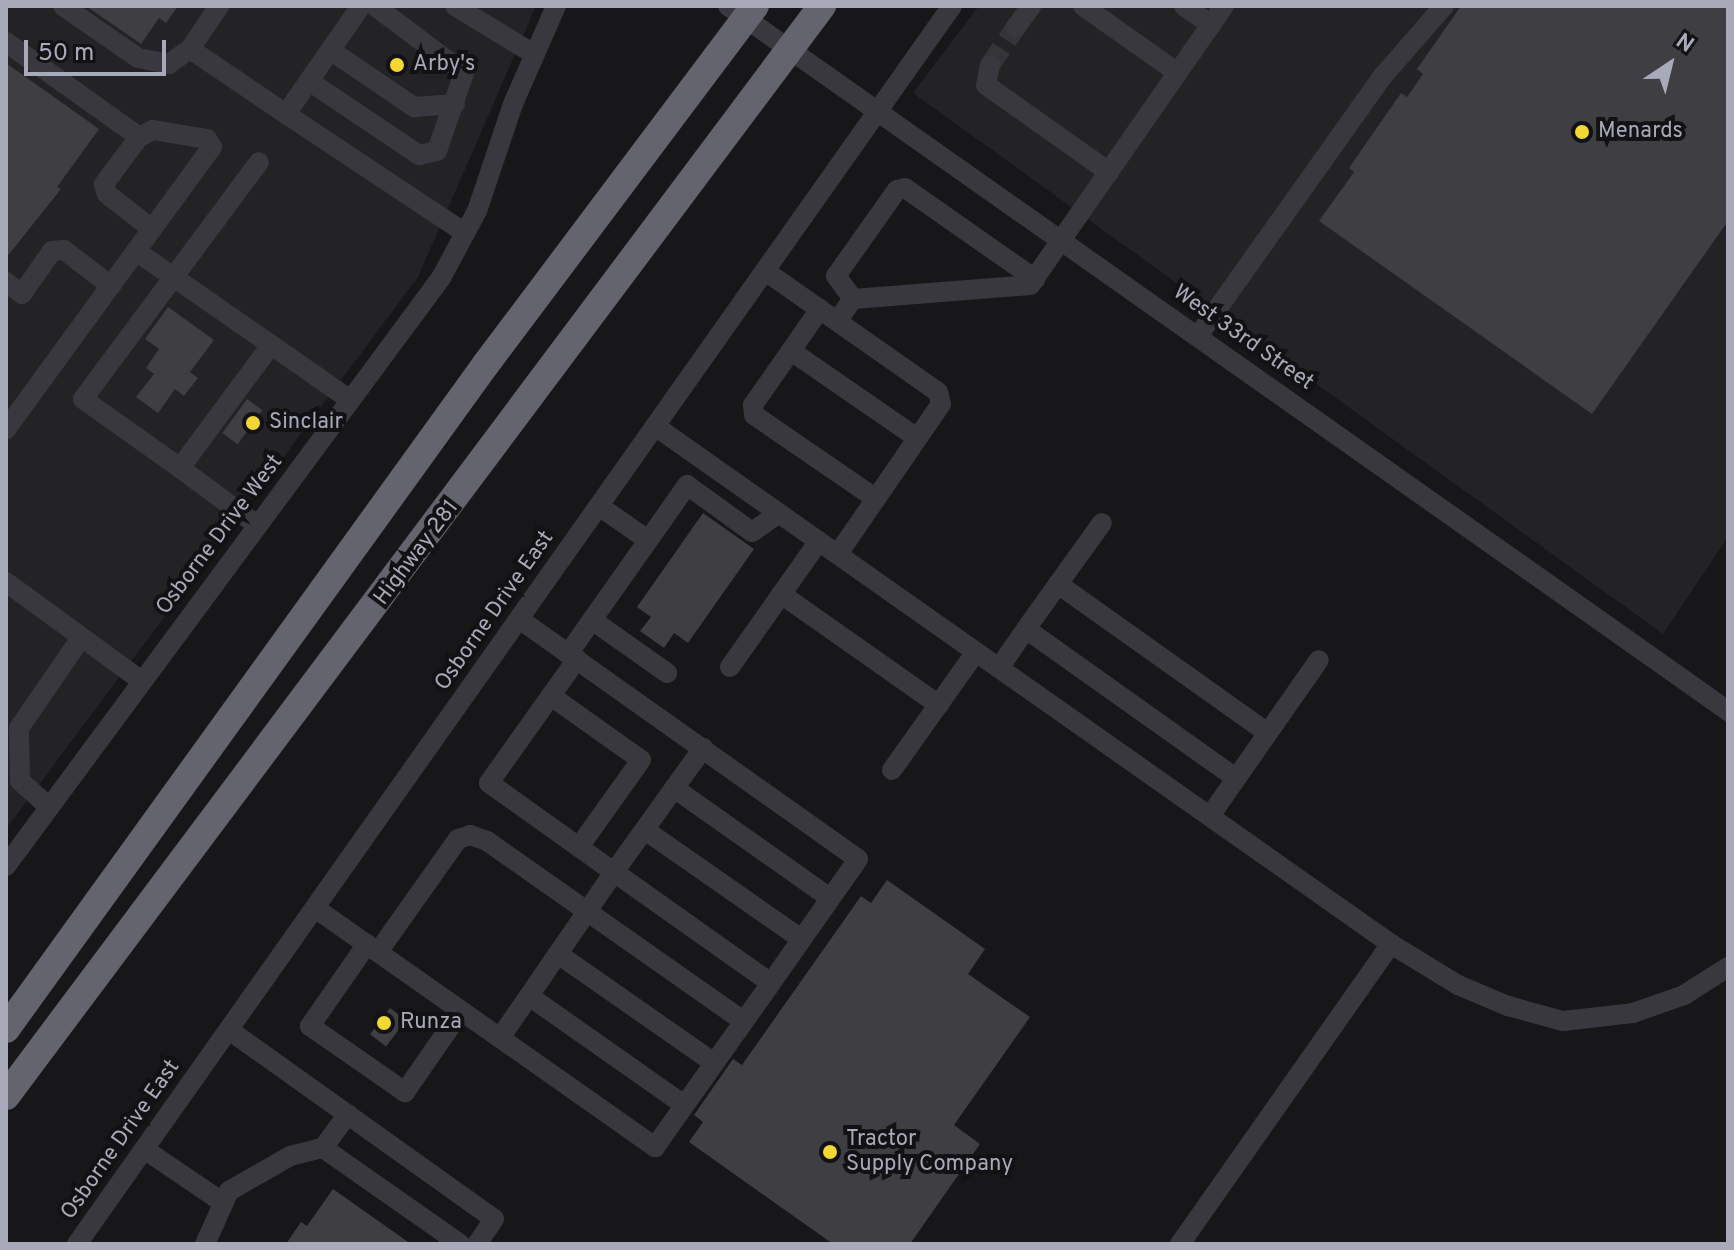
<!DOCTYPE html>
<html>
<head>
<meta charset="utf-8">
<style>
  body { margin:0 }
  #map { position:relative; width:1734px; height:1250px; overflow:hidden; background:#171719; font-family:Overpass,sans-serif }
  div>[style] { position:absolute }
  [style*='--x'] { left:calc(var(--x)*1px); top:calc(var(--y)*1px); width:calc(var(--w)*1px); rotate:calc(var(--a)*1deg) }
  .built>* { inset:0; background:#232326 }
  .building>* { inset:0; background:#3e3e43; transform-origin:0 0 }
  .minor-tunnel>* { height:20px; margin-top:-10px; transform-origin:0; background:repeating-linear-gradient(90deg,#343439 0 20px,transparent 0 30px) }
  .minor>* { height:20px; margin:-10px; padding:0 10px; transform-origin:10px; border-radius:10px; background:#38383e }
  .highway>* { height:28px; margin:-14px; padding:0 14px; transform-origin:14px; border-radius:14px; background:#64646f }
  .dots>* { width:22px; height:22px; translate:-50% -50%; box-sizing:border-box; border:4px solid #121214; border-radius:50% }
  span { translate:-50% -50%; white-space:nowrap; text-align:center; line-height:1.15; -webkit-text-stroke:8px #121214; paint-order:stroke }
  .poi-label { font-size:22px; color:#a9aab9 }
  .left { translate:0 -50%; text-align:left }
  .street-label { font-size:22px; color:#a9aab9 }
  .frame { position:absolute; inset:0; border:8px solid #a9aab9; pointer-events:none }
  .north { position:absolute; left:1630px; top:24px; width:80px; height:80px; -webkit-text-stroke:6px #121214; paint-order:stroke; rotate:35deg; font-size:22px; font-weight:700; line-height:32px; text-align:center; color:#a9aab9 }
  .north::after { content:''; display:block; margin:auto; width:28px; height:36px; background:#a9aab9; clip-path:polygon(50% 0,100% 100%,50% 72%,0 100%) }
  .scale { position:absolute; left:24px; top:40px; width:142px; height:36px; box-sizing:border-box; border:4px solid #a9aab9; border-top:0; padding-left:10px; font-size:24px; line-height:28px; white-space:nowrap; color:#a9aab9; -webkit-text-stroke:6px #121214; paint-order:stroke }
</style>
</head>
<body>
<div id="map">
  <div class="built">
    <div style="clip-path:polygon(6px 6px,536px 6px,418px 277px,6px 829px)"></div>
    <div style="clip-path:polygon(979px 6px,1728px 6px,1728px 537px,1663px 634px,913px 93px)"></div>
  </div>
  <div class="building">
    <div style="clip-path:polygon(86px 6px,178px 6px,166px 23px,159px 18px,141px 44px)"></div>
    <div style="clip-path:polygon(1461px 6px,1728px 6px,1728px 221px,1592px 414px,1319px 221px,1354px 172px,1349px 168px,1401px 93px,1407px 97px,1423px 74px,1417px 69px)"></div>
    <div style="clip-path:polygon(6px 63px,99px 129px,57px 187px,61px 189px,6px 258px)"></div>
    <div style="clip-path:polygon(168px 307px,214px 340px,190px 372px,198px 378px,184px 396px,175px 389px,158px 413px,136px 397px,154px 374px,146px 368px,159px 349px,145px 339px)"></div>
    <div style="left:247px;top:399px;width:19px;height:42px;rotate:36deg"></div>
    <div style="clip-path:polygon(703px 513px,754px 549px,688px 643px,674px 633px,664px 648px,640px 631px,651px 617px,637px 607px)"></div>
    <div style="clip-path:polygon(887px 880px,985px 949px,968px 974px,1030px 1017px,954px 1125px,980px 1144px,910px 1244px,833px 1244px,689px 1142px,703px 1122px,694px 1115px,733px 1059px,742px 1065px,861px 896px,871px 903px)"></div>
    <div style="left:390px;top:1008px;width:20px;height:33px;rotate:37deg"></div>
    <div style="clip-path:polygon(333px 1189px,411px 1244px,286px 1244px,301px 1222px,307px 1226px)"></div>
  </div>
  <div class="minor-tunnel">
    <div style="--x:990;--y:65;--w:46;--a:-55.6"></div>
  </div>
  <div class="minor">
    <div style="--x:63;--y:6;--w:91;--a:34.7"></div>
    <div style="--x:138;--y:58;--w:32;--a:11"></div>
    <div style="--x:169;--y:64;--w:26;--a:-36"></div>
    <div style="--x:190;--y:49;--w:52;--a:-56"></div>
    <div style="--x:361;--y:6;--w:131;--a:124.8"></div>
    <div style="--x:286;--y:114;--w:215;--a:33.6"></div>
    <div style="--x:455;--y:6;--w:92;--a:31.3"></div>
    <div style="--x:728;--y:6;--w:1224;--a:35.18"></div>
    <div style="--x:1083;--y:6;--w:116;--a:35.2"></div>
    <div style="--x:1184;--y:6;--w:33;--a:35"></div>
    <div style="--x:1211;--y:25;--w:23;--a:-56"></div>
    <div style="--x:1016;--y:27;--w:26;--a:-54"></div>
    <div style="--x:6;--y:42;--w:163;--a:35.5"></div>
    <div style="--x:139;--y:137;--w:59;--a:126.7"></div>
    <div style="--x:104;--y:184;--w:10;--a:73"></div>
    <div style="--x:107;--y:194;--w:57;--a:37.9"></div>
    <div style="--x:152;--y:229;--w:248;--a:126.1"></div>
    <div style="--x:190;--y:49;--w:116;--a:34.1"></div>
    <div style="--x:330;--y:50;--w:102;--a:34.2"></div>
    <div style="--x:414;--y:107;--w:41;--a:-4.2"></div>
    <div style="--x:990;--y:65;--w:20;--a:101"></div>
    <div style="--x:986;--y:85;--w:151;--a:35.3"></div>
    <div style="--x:309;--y:81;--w:133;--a:33.9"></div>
    <div style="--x:419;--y:155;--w:18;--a:-13"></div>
    <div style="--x:437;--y:151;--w:83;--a:-70.9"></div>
    <div style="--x:464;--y:73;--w:111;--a:-143"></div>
    <div style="--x:139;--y:137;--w:16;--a:-27"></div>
    <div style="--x:153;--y:130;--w:55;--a:9.5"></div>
    <div style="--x:207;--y:139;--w:9;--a:58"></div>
    <div style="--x:212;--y:147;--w:102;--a:126.2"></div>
    <div style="--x:136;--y:251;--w:261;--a:34.8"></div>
    <div style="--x:765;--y:271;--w:211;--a:35"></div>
    <div style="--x:938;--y:392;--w:12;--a:76"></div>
    <div style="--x:941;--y:404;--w:182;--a:124.5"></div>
    <div style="--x:6;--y:282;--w:20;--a:37"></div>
    <div style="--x:22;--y:294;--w:52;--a:-55.1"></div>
    <div style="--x:52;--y:251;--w:12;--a:-5"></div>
    <div style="--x:64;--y:250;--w:59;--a:37.5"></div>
    <div style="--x:853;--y:299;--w:29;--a:-126"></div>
    <div style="--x:836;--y:276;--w:105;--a:-54.7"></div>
    <div style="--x:897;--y:190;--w:8;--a:-14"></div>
    <div style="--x:905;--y:188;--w:159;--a:35"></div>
    <div style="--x:820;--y:309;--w:117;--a:124.9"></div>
    <div style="--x:753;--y:405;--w:10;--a:84"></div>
    <div style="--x:754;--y:415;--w:148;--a:34.5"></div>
    <div style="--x:837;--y:321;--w:27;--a:-54"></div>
    <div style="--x:853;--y:299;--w:178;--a:-4.5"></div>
    <div style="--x:1030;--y:285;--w:317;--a:-55.2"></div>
    <div style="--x:1198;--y:336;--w:318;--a:-54.6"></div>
    <div style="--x:1382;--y:77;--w:94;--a:-48.9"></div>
    <div style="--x:791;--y:351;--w:153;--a:34.6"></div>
    <div style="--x:655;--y:426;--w:900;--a:35.14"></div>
    <div style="--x:1391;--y:944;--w:79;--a:31.5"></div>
    <div style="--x:1458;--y:985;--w:54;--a:22.8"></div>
    <div style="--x:1508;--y:1006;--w:57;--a:15.3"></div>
    <div style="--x:1563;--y:1021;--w:70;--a:-6.5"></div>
    <div style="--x:1633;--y:1013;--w:54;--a:-19.4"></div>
    <div style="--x:1684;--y:995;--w:52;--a:-32.5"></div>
    <div style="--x:180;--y:468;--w:119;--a:-144.6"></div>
    <div style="--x:83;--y:399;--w:295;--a:-53.4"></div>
    <div style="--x:599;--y:506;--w:60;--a:34.8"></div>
    <div style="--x:257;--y:525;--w:96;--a:-143.5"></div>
    <div style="--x:180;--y:468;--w:153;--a:-53.5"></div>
    <div style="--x:6;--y:582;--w:168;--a:36.1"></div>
    <div style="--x:1058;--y:584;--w:75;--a:-54.2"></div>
    <div style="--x:781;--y:594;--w:193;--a:35.1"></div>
    <div style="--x:592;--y:620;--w:92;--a:35.2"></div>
    <div style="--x:1026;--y:629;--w:55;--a:-54.6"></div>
    <div style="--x:1058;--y:584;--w:257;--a:35.4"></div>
    <div style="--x:568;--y:654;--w:207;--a:-54.8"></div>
    <div style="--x:687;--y:485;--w:80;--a:35.9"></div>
    <div style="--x:752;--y:532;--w:33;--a:-35"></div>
    <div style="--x:577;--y:659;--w:152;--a:125.4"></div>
    <div style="--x:489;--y:783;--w:153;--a:35.5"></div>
    <div style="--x:614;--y:872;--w:153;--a:-54.3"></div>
    <div style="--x:730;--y:667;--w:154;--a:-54.8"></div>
    <div style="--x:999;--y:668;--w:47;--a:-55.3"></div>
    <div style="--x:1026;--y:629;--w:257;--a:35.4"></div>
    <div style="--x:551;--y:696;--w:110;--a:35.4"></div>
    <div style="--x:641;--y:760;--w:107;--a:125.5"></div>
    <div style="--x:892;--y:770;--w:145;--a:-54.6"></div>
    <div style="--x:674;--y:788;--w:191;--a:35.2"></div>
    <div style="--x:49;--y:807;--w:39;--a:-138"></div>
    <div style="--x:20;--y:781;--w:53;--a:-91.1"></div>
    <div style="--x:19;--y:728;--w:109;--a:-55.4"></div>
    <div style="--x:1210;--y:816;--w:190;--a:-55.1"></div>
    <div style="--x:645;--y:830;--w:190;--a:34.9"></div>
    <div style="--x:6;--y:866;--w:731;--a:-53.51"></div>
    <div style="--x:441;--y:278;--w:76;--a:-61.8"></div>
    <div style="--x:477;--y:211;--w:113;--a:-71.4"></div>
    <div style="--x:513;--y:104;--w:107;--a:-66.3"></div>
    <div style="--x:315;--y:908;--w:416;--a:35.1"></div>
    <div style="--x:655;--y:1147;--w:201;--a:-54.7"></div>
    <div style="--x:771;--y:983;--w:151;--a:-54.9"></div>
    <div style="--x:858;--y:859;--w:415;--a:-144.7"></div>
    <div style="--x:367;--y:944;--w:100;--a:124.8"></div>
    <div style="--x:310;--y:1026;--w:116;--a:34.8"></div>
    <div style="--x:405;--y:1092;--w:98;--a:-55.3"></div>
    <div style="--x:378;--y:952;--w:138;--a:-54.7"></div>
    <div style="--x:458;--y:839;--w:13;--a:-18"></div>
    <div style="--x:470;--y:835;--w:18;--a:19"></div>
    <div style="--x:487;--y:841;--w:313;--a:35.1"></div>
    <div style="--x:558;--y:954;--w:190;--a:34.9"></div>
    <div style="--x:529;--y:996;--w:189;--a:35.1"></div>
    <div style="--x:229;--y:1030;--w:325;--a:35.5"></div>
    <div style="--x:494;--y:1219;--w:30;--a:124"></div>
    <div style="--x:500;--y:1038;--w:201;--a:-55.5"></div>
    <div style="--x:614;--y:872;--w:192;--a:35.3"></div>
    <div style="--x:323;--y:1148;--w:167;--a:35"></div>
    <div style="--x:144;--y:1149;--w:94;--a:34.2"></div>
    <div style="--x:77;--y:1244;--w:1516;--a:-54.75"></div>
    <div style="--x:205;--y:1244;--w:58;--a:-65.6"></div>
    <div style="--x:229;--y:1191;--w:70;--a:-29.8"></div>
    <div style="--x:290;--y:1156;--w:34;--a:-14"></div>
    <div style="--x:323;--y:1148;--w:42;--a:-53.7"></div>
    <div style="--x:1180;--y:1244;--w:367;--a:-54.9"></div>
  </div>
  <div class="highway">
    <div style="--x:6;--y:1029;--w:820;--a:-54.18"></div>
    <div style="--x:486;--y:364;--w:448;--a:-53.1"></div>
    <div style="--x:6;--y:1096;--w:1362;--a:-53.18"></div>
  </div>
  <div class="dots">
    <div style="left:397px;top:65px;background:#f3d734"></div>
    <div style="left:1582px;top:132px;background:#f3d734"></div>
    <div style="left:253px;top:423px;background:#f3d734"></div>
    <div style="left:384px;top:1023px;background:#f3d734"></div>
    <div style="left:830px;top:1152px;background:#f3d734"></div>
  </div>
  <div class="poi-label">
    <span class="left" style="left:413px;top:65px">Arby's</span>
    <span class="left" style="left:1598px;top:132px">Menards</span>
    <span class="left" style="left:269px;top:423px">Sinclair</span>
    <span class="left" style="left:400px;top:1023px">Runza</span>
    <span class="left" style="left:846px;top:1152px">Tractor<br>Supply Company</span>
  </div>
  <div class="street-label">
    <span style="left:1243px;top:338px;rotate:35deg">West 33rd Street</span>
    <span style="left:220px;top:535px;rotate:-53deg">Osborne Drive West</span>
    <span style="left:417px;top:553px;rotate:-53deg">Highway 281</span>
    <span style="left:495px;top:611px;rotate:-55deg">Osborne Drive East</span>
    <span style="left:121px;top:1140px;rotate:-55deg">Osborne Drive East</span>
  </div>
  <div class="frame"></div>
  <div class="north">N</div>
  <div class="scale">50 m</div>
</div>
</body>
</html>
